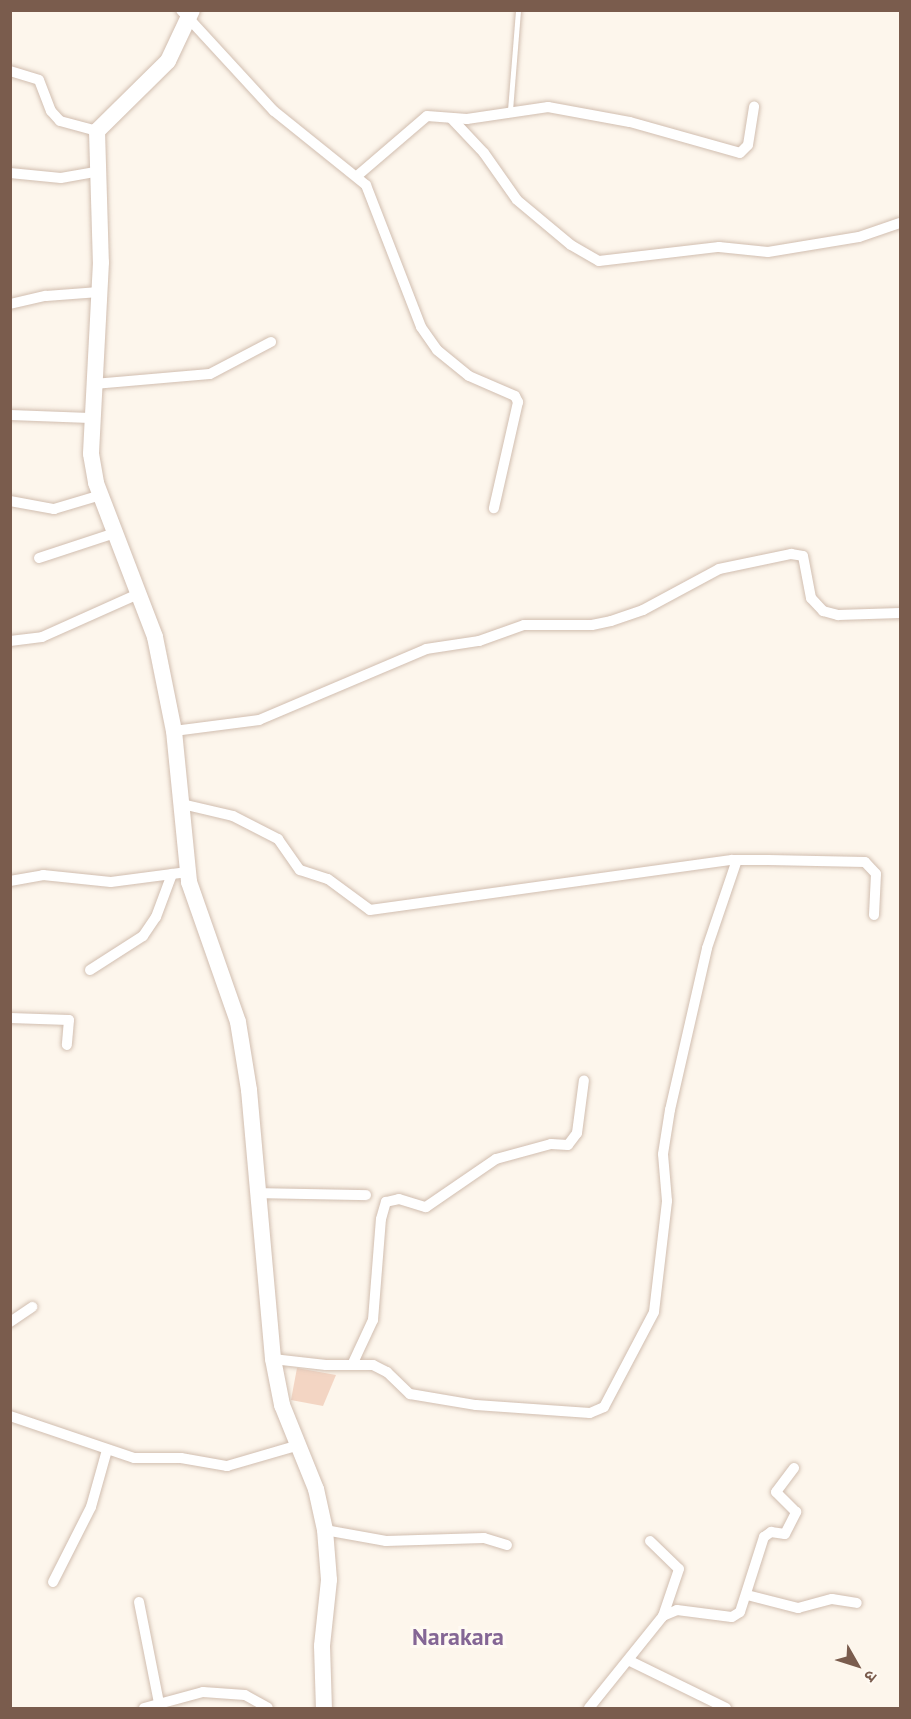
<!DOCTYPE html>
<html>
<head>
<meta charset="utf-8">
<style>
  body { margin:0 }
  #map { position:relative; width:911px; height:1719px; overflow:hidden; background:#fdf6ec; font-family:"PT Sans","Noto Sans Devanagari",sans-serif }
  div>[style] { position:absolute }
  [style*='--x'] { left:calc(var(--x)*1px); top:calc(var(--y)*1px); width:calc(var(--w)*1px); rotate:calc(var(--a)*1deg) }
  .building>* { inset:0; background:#f3d5c3 }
  .roads { filter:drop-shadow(0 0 2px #d1beb0) drop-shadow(0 0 2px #d1beb0) }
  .lane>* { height:5px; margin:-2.5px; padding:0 2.5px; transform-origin:2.5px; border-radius:2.5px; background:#fff }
  .street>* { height:10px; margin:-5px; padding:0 5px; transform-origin:5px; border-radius:5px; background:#fff }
  .secondary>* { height:16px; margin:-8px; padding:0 8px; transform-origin:8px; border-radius:8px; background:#fff }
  span { translate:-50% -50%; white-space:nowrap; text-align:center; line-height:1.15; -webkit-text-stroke:6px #fffaf3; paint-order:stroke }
  .quarter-label { font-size:24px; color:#846695; font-weight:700 }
  .frame { position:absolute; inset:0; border:12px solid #7a5c4d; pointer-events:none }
  .north { position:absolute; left:827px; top:1635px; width:60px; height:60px; -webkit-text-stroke:4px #fffaf3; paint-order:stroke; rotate:129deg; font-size:16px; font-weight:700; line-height:24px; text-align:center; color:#7a5c4d }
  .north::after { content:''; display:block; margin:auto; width:21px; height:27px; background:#7a5c4d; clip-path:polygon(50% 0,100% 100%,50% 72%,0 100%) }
</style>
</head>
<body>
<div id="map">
  <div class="building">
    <div style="clip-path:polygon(297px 1368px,336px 1375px,323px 1406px,291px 1400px)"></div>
  </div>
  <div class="roads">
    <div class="lane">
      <div style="--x:510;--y:110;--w:100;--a:-85.4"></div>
    </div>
    <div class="street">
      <div style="--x:181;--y:10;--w:137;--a:47.4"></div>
      <div style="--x:274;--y:111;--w:118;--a:38.8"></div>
      <div style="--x:366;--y:185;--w:152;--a:68.8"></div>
      <div style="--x:421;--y:327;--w:28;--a:55"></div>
      <div style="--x:437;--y:350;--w:41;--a:39.1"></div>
      <div style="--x:469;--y:376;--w:50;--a:23.5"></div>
      <div style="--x:515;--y:396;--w:7;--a:63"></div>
      <div style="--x:518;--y:402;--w:109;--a:102.8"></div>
      <div style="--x:10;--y:71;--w:30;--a:17"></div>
      <div style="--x:39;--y:80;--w:33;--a:69"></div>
      <div style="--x:51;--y:111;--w:13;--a:48"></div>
      <div style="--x:60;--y:121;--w:38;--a:15"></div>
      <div style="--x:451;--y:118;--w:48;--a:46.7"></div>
      <div style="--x:484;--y:153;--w:57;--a:54.9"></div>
      <div style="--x:517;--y:200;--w:70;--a:39.8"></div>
      <div style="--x:571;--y:245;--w:32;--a:30"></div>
      <div style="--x:599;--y:261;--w:121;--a:-6.7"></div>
      <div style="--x:719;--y:247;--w:49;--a:5.8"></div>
      <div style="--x:768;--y:252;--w:92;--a:-9.4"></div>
      <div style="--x:859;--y:237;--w:43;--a:-18.9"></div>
      <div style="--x:10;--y:173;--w:51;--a:5.6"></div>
      <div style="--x:61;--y:178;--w:35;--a:-10"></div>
      <div style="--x:357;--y:176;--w:92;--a:-40.6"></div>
      <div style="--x:427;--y:116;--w:40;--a:4.3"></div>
      <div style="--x:467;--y:119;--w:82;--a:-8.4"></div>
      <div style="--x:548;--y:107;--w:83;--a:10.4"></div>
      <div style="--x:630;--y:122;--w:114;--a:15.7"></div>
      <div style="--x:740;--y:153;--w:11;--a:-45"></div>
      <div style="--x:748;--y:145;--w:39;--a:-81"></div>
      <div style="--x:10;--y:304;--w:37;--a:-13"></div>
      <div style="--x:46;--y:296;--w:53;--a:-4.3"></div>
      <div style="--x:94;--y:384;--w:116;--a:-4.9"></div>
      <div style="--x:210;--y:374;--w:69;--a:-27.7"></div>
      <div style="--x:10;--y:415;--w:80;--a:2.1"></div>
      <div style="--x:10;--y:501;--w:45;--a:10.3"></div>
      <div style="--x:54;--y:509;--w:49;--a:-16.6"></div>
      <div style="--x:39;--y:558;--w:80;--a:-18.2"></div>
      <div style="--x:10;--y:641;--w:32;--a:-7"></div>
      <div style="--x:42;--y:637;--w:105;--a:-24.1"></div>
      <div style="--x:174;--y:731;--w:86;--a:-7.4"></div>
      <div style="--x:259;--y:720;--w:181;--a:-23"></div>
      <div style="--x:426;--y:649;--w:54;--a:-8.6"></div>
      <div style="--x:479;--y:641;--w:48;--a:-19.6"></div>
      <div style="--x:524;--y:625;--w:68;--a:0"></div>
      <div style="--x:592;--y:625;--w:19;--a:-12"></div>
      <div style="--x:611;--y:621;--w:34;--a:-19"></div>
      <div style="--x:643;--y:610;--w:86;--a:-28.3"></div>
      <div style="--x:719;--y:569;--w:74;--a:-11.8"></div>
      <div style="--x:791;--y:554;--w:12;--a:9"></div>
      <div style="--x:803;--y:556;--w:43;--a:79.2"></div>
      <div style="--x:811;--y:598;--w:18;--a:47"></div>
      <div style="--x:823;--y:611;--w:16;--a:15"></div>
      <div style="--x:838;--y:615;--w:62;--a:-1.8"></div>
      <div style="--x:182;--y:804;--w:52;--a:13.2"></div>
      <div style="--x:233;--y:816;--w:51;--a:27.1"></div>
      <div style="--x:278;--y:839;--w:38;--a:55"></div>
      <div style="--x:300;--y:870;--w:29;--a:18"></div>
      <div style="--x:328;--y:879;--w:52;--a:36.4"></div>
      <div style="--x:370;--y:910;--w:365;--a:-7.9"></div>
      <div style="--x:732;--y:860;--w:36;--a:0"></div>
      <div style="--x:768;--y:860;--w:97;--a:1.2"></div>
      <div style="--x:865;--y:862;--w:16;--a:47"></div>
      <div style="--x:876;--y:874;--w:41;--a:92.8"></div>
      <div style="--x:10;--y:881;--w:34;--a:-10"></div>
      <div style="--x:43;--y:875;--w:68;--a:5.9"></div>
      <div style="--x:111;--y:882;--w:77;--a:-7.5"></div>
      <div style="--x:90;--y:970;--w:63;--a:-32.7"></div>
      <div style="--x:143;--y:936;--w:23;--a:-56"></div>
      <div style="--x:156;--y:917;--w:46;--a:-69.6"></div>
      <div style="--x:10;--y:1018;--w:59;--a:1.9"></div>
      <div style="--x:69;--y:1020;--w:25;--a:95"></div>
      <div style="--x:258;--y:1193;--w:108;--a:1.1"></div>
      <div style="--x:10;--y:1322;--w:27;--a:-34"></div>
      <div style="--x:273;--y:1359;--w:53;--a:6.5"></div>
      <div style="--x:326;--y:1365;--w:47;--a:0"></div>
      <div style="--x:373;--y:1365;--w:16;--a:27"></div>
      <div style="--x:387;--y:1372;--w:32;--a:44"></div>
      <div style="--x:410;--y:1394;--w:67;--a:9.5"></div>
      <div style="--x:476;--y:1405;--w:114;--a:4"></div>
      <div style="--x:590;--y:1413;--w:15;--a:-23"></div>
      <div style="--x:604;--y:1407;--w:107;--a:-62.2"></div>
      <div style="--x:654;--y:1312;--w:112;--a:-83.3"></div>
      <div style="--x:667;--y:1201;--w:47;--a:-94.9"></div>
      <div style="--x:663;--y:1154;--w:45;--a:-81"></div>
      <div style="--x:670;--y:1110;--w:166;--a:-77.1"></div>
      <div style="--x:707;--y:948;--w:93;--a:-71.2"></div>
      <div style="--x:352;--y:1365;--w:50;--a:-65"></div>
      <div style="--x:373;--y:1320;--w:101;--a:-85.5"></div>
      <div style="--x:381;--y:1219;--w:18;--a:-74"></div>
      <div style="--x:386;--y:1202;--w:13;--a:-13"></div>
      <div style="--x:399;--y:1199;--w:28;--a:17"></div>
      <div style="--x:426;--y:1207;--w:85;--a:-34.4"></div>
      <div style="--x:496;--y:1159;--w:57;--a:-15.3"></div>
      <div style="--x:551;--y:1144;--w:17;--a:3"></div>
      <div style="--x:568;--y:1145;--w:15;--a:-53"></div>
      <div style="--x:577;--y:1133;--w:53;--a:-82.5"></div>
      <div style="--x:10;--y:1416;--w:131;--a:18.7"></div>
      <div style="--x:134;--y:1458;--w:47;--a:0"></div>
      <div style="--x:181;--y:1458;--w:47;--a:9.9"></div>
      <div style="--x:227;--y:1466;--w:72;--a:-16.2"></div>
      <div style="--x:325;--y:1530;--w:62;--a:10.2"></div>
      <div style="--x:386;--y:1541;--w:98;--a:-1.8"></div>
      <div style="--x:484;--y:1538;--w:24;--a:17"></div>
      <div style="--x:650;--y:1541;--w:40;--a:44"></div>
      <div style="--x:679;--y:1569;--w:50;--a:108.8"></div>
      <div style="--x:53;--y:1582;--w:84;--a:-63.1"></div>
      <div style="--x:91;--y:1507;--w:59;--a:-74.3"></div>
      <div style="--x:747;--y:1595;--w:53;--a:14.3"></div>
      <div style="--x:798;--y:1608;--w:35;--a:-15"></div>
      <div style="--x:832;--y:1599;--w:25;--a:9"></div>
      <div style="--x:139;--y:1602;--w:103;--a:78.8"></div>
      <div style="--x:630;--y:1661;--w:107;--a:26.1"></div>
      <div style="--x:144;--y:1708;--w:61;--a:-15.2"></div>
      <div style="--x:203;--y:1692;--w:42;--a:4.1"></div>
      <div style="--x:245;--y:1695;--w:26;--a:29"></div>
      <div style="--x:589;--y:1708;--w:118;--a:-51.2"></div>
      <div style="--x:663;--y:1616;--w:15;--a:-23"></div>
      <div style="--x:677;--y:1610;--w:55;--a:7.3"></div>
      <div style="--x:732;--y:1617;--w:9;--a:-32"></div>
      <div style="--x:740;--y:1612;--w:79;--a:-72.3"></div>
      <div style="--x:764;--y:1537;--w:9;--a:-36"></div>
      <div style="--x:771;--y:1532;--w:14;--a:8"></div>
      <div style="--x:785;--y:1534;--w:25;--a:-63"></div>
      <div style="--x:796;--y:1512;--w:28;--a:-135"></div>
      <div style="--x:776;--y:1492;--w:30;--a:-53"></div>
    </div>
    <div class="secondary">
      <div style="--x:192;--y:10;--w:56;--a:115.2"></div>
      <div style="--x:168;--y:61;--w:100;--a:135.4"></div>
      <div style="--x:97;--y:131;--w:131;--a:88.3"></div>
      <div style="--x:101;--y:262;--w:192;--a:93"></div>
      <div style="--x:91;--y:454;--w:29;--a:80"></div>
      <div style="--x:96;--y:483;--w:165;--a:69"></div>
      <div style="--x:155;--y:637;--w:96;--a:78.6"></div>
      <div style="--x:174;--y:731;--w:152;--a:84.3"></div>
      <div style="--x:189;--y:882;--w:148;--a:70.7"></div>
      <div style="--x:238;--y:1022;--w:69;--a:80.8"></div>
      <div style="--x:249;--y:1090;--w:270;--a:84.9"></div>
      <div style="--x:273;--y:1359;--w:47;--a:78.9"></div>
      <div style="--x:282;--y:1405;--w:91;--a:68"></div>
      <div style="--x:316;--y:1489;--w:42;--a:77.6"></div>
      <div style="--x:325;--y:1530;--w:50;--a:85.4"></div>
      <div style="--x:329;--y:1580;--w:66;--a:96.1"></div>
      <div style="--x:322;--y:1646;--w:62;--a:88.2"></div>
    </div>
  </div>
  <div class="quarter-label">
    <span style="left:458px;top:1637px">Narakara</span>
  </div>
  <div class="frame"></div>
  <div class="north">उ</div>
</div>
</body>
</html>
